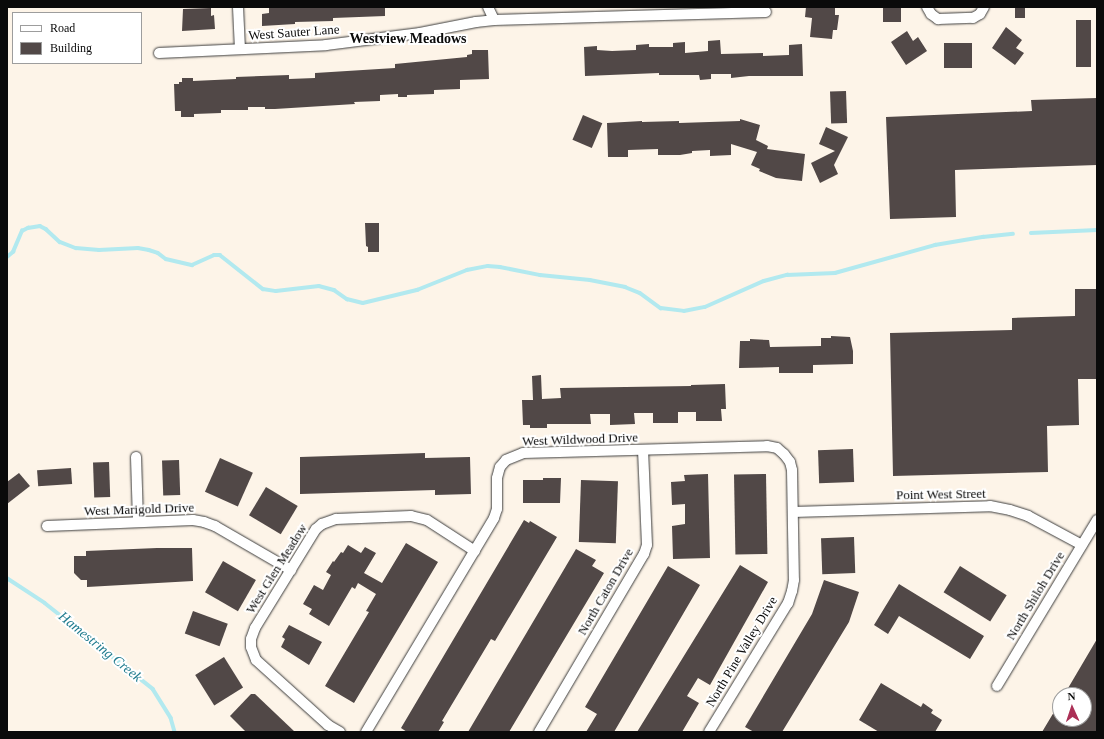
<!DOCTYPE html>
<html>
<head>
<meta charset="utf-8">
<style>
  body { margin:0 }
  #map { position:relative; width:1104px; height:739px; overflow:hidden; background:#fdf4e8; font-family:Georgia,serif }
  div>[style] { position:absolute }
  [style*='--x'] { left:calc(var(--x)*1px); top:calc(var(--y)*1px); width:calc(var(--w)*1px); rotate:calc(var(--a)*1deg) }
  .stream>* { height:3.5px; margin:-1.75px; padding:0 1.75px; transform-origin:1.75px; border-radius:1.75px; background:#b2e9ef }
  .building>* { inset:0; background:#514847; transform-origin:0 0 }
  .roads { filter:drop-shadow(0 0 1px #3d3d3d) drop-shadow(0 0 1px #3d3d3d) }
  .street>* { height:10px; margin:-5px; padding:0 5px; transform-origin:5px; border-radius:5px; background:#fff }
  span { translate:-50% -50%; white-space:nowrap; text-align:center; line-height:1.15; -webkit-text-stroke:4px #fff; paint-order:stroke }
  .street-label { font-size:13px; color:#0a0a0a }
  .neighbourhood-label { font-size:14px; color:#0a0a0a; font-weight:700 }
  .water-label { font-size:14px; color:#207b8e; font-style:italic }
  .frame { position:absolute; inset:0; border:8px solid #0a0a0a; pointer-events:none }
  .legend { position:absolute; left:12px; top:12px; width:130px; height:52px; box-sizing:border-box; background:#fff; border:1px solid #9d9d9d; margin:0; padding:5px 7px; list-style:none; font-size:12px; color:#0a0a0a }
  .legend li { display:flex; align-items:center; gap:8px; height:20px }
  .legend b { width:20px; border:1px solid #9d9d9d }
  .north { position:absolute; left:1052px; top:687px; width:40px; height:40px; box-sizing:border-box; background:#fff; border:1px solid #9d9d9d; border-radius:50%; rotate:357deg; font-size:11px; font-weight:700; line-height:16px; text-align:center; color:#0a0a0a }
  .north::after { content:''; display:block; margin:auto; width:14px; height:18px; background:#ab3056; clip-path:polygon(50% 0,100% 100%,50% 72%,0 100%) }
</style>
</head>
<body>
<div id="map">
  <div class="stream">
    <div style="--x:1031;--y:233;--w:66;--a:-2.6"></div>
    <div style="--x:7;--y:257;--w:8;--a:-40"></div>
    <div style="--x:13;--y:252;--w:23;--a:-67"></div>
    <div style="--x:22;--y:231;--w:7;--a:-27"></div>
    <div style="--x:28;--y:228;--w:12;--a:-9"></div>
    <div style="--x:40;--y:226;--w:7;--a:27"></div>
    <div style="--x:46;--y:229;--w:19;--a:43"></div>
    <div style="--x:60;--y:242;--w:17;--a:21"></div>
    <div style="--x:76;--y:248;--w:23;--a:5"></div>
    <div style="--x:99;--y:250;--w:39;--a:-3"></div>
    <div style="--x:138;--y:248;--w:11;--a:10"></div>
    <div style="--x:149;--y:250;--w:9;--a:18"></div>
    <div style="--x:158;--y:253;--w:10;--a:37"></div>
    <div style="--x:166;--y:259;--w:27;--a:13"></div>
    <div style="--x:192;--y:265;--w:24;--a:-24"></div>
    <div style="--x:214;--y:255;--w:6;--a:0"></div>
    <div style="--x:220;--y:255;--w:55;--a:38.3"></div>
    <div style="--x:263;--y:289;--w:13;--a:9"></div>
    <div style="--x:276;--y:291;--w:43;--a:-6.6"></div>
    <div style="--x:319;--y:286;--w:16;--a:15"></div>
    <div style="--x:334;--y:290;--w:16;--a:35"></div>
    <div style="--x:347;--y:299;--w:16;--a:14"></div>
    <div style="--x:363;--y:303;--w:56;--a:-13.5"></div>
    <div style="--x:417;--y:290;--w:54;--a:-21.8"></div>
    <div style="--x:467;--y:270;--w:21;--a:-11"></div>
    <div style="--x:488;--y:266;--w:12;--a:5"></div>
    <div style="--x:500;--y:267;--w:41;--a:11.3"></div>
    <div style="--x:540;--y:275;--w:50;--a:5.7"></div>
    <div style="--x:590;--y:280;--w:36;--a:11"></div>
    <div style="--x:625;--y:287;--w:16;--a:22"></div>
    <div style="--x:640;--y:293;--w:26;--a:36"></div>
    <div style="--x:661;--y:308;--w:23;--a:7"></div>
    <div style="--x:684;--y:311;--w:21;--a:-11"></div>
    <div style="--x:705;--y:307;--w:64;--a:-23.8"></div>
    <div style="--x:764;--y:281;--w:24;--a:-15"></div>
    <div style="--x:787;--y:275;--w:48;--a:-2.4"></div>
    <div style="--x:835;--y:273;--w:104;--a:-15.6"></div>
    <div style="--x:935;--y:245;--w:49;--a:-9.5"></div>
    <div style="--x:983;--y:237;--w:30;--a:-6"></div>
    <div style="--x:7;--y:578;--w:45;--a:33.3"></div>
    <div style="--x:45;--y:603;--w:138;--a:38.5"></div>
    <div style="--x:153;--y:689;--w:34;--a:58"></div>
    <div style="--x:171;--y:718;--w:15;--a:74"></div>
  </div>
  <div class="building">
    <div style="clip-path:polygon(269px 7px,385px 7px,385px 16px,333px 18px,333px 21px,295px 22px,295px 24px,262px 26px,262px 14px,269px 13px)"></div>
    <div style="clip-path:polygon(806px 7px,835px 7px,835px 15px,839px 15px,837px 30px,833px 30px,832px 39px,810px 37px,812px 18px,805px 17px)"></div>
    <div style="left:883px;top:7px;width:18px;height:15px"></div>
    <div style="left:1015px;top:7px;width:10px;height:11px"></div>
    <div style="clip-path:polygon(211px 8px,211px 16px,214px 15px,215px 29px,182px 31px,183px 9px)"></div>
    <div style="left:1076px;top:20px;width:15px;height:47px"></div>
    <div style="clip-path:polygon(1006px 27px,1022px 40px,1016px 48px,1024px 53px,1015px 65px,992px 48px)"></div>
    <div style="clip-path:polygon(907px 31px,913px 41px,918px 37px,927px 51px,906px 65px,891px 42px)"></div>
    <div style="clip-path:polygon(720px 40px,721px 54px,763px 53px,763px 56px,789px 55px,789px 45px,802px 44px,803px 76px,749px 76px,731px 78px,731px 74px,711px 74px,711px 79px,700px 80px,699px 75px,659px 75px,659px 73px,585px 76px,584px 47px,597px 46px,597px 50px,612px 51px,636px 50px,636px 45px,649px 44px,649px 47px,673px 47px,673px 43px,685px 42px,685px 53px,708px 51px,708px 41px)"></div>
    <div style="left:972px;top:43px;width:25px;height:28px;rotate:90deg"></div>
    <div style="clip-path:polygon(472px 50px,488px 50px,489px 79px,460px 80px,460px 89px,434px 90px,434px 94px,407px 95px,407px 97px,398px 97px,398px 94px,380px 95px,380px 101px,354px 102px,355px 104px,275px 109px,265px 109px,265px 107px,248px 107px,248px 110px,221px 110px,221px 113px,194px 114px,194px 117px,181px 117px,181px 111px,175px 111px,174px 84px,179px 84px,179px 82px,182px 82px,182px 78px,193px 78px,193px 81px,236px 79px,236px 77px,289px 75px,289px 79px,315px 78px,315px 73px,395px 68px,395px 64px,467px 57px,467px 55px,472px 54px)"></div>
    <div style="left:846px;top:91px;width:32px;height:16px;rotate:88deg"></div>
    <div style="clip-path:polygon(1097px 98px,1097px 165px,955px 170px,956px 217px,890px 219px,886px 117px,1032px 111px,1031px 100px)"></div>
    <div style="left:583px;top:115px;width:21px;height:27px;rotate:23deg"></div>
    <div style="clip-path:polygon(740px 119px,760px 125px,756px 140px,768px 146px,767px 149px,805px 154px,802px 181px,776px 178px,759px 171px,760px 169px,751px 165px,757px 152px,731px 144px,731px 155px,710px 156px,710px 150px,692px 151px,692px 153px,680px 155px,658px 155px,658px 149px,628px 150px,628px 157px,608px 157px,607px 123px,642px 121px,642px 122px,679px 121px,679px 123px,740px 121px)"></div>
    <div style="clip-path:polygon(826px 127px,848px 137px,834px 165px,838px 174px,820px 183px,811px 163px,835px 151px,819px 144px)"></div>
    <div style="clip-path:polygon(365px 223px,379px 223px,379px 252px,368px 252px,368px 247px,366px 246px)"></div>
    <div style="clip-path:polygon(1075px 289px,1097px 289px,1097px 379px,1078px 379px,1079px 425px,1047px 426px,1048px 472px,893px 476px,890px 333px,1012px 330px,1012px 318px,1075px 316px)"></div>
    <div style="clip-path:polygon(831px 336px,850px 337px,853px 351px,853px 364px,813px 365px,813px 373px,779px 373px,779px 367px,739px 368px,740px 341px,750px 341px,750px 339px,769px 340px,770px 347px,821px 346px,821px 338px,831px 338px)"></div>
    <div style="clip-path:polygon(541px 375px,542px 399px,561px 398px,560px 388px,691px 386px,691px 385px,725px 384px,726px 409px,721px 409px,722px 421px,696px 421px,696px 412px,678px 412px,678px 423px,653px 423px,653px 413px,634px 413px,635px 424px,610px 425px,610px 414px,590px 414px,591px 424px,547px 424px,547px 428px,530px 428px,530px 425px,523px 425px,522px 400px,533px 400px,532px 376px)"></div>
    <div style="left:853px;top:449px;width:33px;height:35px;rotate:88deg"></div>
    <div style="clip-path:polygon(425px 453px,425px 458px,470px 457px,471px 494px,435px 495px,435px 490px,300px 494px,300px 457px)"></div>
    <div style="left:220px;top:458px;width:36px;height:37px;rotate:24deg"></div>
    <div style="left:179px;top:460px;width:35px;height:17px;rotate:88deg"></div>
    <div style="left:109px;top:462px;width:35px;height:16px;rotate:88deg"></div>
    <div style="left:71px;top:468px;width:16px;height:34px;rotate:86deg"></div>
    <div style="clip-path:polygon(19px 473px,30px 486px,7px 504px,7px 482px)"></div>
    <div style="clip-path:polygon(708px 474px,710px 558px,673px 559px,672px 526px,685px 524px,685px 504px,672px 505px,671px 482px,685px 481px,684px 475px)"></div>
    <div style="left:766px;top:474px;width:80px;height:32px;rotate:89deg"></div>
    <div style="clip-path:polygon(543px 478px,561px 478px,560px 503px,523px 503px,523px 480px,543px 480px)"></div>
    <div style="left:581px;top:480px;width:37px;height:62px;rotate:2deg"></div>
    <div style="left:266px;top:487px;width:37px;height:33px;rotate:31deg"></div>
    <div style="clip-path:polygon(524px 520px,529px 523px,530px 521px,557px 537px,495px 641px,491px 639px,442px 721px,444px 722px,438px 732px,407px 732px,401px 728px)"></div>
    <div style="left:854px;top:537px;width:36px;height:33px;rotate:88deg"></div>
    <div style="clip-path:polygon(406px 543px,438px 562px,354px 703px,325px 686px,369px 612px,366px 611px,376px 594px,358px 583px,355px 589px,352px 587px,329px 626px,309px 614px,312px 609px,303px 604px,314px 585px,323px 590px,331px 575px,326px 572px,333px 561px,334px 562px,341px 552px,343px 553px,348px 545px,361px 553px,365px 547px,376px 553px,364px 573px,382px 583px)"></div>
    <div style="clip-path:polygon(157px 548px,192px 548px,193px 581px,87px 587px,87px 580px,81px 580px,74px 573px,74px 556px,86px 556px,86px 551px)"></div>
    <div style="clip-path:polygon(576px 549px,596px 560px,592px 566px,604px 573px,509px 732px,468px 732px)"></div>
    <div style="left:223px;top:561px;width:38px;height:36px;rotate:30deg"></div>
    <div style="clip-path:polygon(740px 565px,768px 582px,710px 685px,698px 678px,687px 696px,699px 703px,682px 732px,637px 732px)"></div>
    <div style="clip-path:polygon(668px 566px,700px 585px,614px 732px,586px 732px,597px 714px,585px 707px)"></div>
    <div style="left:960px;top:566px;width:55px;height:31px;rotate:32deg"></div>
    <div style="clip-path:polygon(824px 580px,859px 592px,849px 622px,782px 732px,754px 732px,745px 727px,812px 614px)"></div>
    <div style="clip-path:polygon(899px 584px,984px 636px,970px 659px,899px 616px,888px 634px,874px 625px)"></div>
    <div style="left:193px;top:611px;width:37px;height:24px;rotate:20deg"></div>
    <div style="clip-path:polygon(289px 625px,322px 642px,309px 665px,281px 647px,285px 639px,282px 637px)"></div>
    <div style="clip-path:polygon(1097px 639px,1097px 732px,1042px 732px,1060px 702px,1060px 719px,1084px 719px,1084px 695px,1064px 695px)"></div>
    <div style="left:224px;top:657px;width:36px;height:34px;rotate:58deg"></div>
    <div style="clip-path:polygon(881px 683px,921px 707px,923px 703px,933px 710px,931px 713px,942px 720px,935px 732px,879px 732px,859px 720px)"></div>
    <div style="clip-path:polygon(251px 694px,255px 694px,295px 732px,246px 732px,230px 716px)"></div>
  </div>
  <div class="roads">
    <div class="street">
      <div style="--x:238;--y:7;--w:42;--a:87.3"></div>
      <div style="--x:488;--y:7;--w:14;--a:65"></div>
      <div style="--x:927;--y:7;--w:8;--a:60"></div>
      <div style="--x:931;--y:14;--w:9;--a:36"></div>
      <div style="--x:938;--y:19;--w:35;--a:-2"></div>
      <div style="--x:973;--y:18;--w:8;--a:-30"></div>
      <div style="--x:980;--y:14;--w:8;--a:-60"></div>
      <div style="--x:159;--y:53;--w:167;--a:-2.7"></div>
      <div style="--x:326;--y:45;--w:95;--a:-7.3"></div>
      <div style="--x:420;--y:33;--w:57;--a:-11.1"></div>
      <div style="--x:476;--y:22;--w:18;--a:-6"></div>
      <div style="--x:494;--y:20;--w:272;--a:-1.7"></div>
      <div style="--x:136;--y:457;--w:65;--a:88.2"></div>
      <div style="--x:793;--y:512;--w:197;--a:-1.7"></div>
      <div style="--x:990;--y:506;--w:20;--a:11"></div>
      <div style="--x:1010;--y:510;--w:19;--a:18"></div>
      <div style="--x:1028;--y:516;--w:61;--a:28.2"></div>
      <div style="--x:47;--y:526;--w:146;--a:-2.4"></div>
      <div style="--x:193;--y:520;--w:11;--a:10"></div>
      <div style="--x:204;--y:522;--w:12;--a:20"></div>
      <div style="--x:215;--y:526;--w:88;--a:30.1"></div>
      <div style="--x:997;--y:686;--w:194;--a:-58.9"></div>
      <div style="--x:340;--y:732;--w:14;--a:-150"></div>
      <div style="--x:328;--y:725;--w:97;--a:-137.9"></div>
      <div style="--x:256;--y:660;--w:14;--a:-111"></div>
      <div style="--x:251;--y:647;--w:8;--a:-90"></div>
      <div style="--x:251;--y:639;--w:12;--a:-70"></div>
      <div style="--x:255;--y:628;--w:116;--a:-58.4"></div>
      <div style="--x:316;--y:529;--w:8;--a:-40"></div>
      <div style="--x:322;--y:524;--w:15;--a:-20"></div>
      <div style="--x:336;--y:519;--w:75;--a:-2.3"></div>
      <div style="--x:411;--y:516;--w:16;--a:14"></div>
      <div style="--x:427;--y:520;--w:57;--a:32.9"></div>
      <div style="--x:366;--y:732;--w:249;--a:-59.1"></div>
      <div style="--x:494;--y:518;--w:9;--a:-72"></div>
      <div style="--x:497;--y:509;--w:31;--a:-90"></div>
      <div style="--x:497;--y:478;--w:11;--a:-75"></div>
      <div style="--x:500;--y:467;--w:9;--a:-49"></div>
      <div style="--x:506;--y:460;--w:18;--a:-22"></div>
      <div style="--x:523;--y:453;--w:244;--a:-1.6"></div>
      <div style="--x:767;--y:446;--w:10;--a:11"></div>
      <div style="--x:777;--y:448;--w:9;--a:41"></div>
      <div style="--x:784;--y:454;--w:10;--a:53"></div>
      <div style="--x:790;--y:462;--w:8;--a:76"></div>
      <div style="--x:792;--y:470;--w:110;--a:89"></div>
      <div style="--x:794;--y:580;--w:11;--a:100"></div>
      <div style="--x:792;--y:591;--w:13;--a:108"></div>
      <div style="--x:788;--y:603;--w:151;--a:121.5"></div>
      <div style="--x:539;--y:732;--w:207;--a:-59.5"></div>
      <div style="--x:644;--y:554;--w:9;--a:-72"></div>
      <div style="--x:647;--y:545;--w:95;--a:-92.4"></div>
    </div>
  </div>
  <div class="street-label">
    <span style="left:294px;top:33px;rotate:-4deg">West Sauter Lane</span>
    <span style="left:580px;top:440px;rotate:-2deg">West Wildwood Drive</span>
    <span style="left:941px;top:495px;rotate:-1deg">Point West Street</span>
    <span style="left:139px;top:510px;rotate:-2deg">West Marigold Drive</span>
    <span style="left:277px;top:569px;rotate:-58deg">West Glen Meadow</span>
    <span style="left:606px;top:592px;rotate:-60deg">North Caton Drive</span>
    <span style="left:1036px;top:596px;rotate:-59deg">North Shiloh Drive</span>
    <span style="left:742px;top:652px;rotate:-59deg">North Pine Valley Drive</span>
  </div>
  <div class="neighbourhood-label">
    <span style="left:408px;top:39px">Westview Meadows</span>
  </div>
  <div class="water-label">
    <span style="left:100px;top:647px;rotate:39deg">Hamestring Creek</span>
  </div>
  <div class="frame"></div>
  <ul class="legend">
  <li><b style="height:5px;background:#fff"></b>Road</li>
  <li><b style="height:11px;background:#514847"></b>Building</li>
  </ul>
  <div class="north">N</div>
</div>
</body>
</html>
